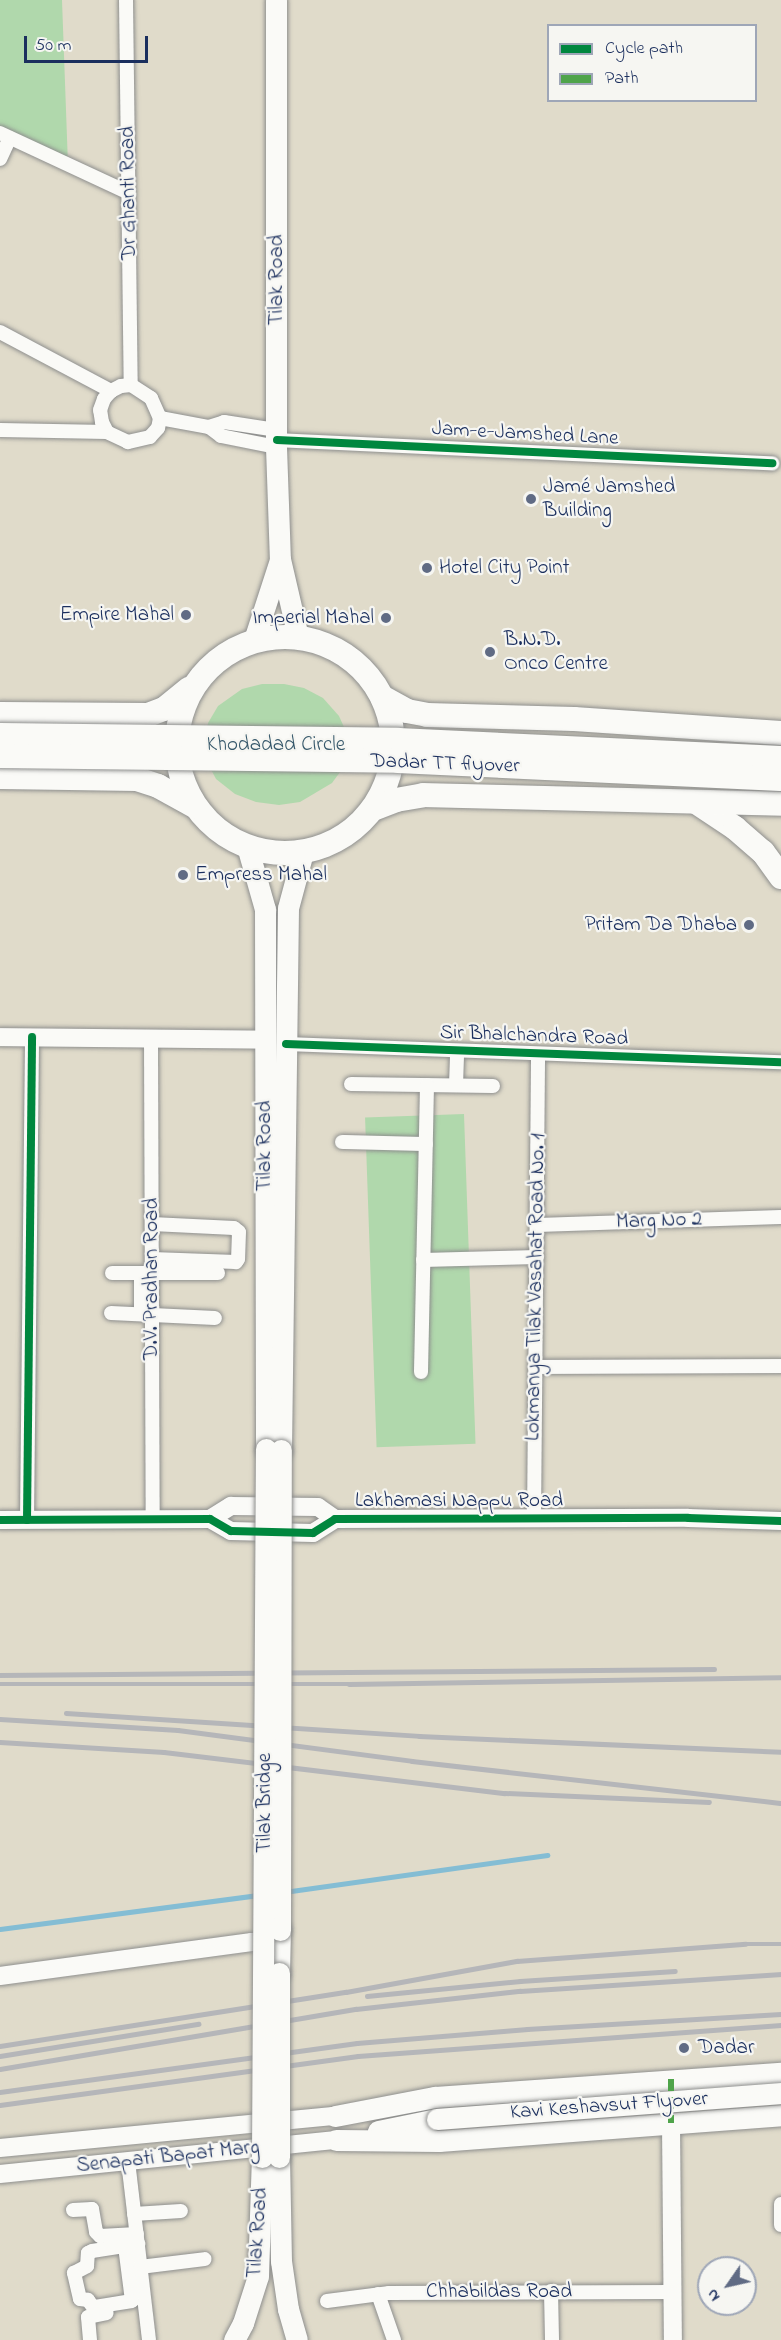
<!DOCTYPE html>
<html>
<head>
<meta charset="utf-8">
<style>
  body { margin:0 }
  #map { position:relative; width:781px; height:2340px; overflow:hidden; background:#e0dbca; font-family:"Indie Flower",sans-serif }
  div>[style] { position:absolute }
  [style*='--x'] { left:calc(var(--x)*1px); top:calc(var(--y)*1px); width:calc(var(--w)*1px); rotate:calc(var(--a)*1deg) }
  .green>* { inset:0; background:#b0d8ac; transform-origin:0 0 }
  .stream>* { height:5px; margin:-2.5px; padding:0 2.5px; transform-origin:2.5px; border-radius:2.5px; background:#84bdd4 }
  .roads { filter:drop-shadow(0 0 2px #8e8f8e) drop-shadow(0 0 2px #8e8f8e) }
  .street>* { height:14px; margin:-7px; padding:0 7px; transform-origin:7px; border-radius:7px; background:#fafaf7 }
  .secondary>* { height:18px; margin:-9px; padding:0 9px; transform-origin:9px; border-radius:9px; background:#fafaf7 }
  .primary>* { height:21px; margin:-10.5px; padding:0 10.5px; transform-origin:10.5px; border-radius:10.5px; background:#fafaf7 }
  .highway>* { height:24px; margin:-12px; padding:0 12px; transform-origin:12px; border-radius:12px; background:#fafaf7 }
  .highway>.ring { margin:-12px; padding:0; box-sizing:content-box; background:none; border:24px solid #fafaf7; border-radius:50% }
  .rail>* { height:4.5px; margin:-2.25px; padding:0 2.25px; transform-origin:2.25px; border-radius:2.25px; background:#b5b6b9 }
  .bridges { filter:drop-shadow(0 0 2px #8e8f8e) drop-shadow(0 0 2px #8e8f8e) }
  .primary-bridge>* { height:21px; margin:-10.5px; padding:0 10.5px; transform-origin:10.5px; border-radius:10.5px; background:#fafaf7 }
  .highway-bridge>* { height:24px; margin:-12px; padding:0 12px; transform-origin:12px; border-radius:12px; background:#fafaf7 }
  .quiet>* { height:6px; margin-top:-3px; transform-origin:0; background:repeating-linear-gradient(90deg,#4fa44a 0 12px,transparent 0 18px) }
  .cycleway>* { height:8px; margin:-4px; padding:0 4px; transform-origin:4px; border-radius:4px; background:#00873e }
  .dots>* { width:16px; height:16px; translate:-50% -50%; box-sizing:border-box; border:3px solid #f6f6f2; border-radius:50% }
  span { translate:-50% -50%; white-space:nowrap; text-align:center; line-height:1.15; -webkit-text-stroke:4.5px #f6f6f2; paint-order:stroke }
  .street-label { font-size:21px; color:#1b2f5e }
  .poi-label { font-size:21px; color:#1b2f5e }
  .left { translate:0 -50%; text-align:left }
  .right { translate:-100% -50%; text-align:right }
  .park-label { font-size:21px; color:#36586b }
  .legend { position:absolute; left:547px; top:24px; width:210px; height:78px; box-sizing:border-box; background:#f6f6f2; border:2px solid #9ea6b7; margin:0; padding:8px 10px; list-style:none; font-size:18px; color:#1b2f5e }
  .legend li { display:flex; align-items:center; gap:12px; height:30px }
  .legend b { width:30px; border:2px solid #9ea6b7 }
  .north { position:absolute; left:697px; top:2256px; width:60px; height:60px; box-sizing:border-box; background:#f6f6f2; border:2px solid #9ea6b7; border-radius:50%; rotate:236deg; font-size:16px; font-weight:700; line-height:24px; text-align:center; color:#1b2f5e }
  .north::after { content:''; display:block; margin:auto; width:21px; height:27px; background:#606b84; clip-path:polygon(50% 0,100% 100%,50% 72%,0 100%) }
  .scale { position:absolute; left:24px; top:36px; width:124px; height:27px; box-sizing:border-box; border:3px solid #1b2f5e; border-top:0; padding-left:8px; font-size:18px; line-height:21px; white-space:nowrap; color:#1b2f5e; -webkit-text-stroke:4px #f6f6f2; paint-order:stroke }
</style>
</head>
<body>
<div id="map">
  <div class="green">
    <div style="clip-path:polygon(0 0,62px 0,68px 165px,0 134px)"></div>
    <div style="clip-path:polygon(262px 684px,284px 684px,304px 688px,323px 698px,339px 716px,348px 736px,343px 768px,332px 783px,300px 802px,279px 805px,256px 802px,235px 794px,216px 779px,207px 762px,204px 744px,208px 723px,218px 706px,242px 689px)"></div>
    <div style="left:464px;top:1114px;width:330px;height:99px;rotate:88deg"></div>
  </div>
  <div class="stream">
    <div style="--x:284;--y:1892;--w:266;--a:-8"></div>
    <div style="--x:0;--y:1929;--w:262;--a:-7.5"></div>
  </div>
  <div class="roads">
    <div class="street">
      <div style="--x:126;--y:0;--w:385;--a:89.3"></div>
      <div style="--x:0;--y:133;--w:142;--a:24.9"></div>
      <div style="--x:0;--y:159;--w:23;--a:-65"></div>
      <div style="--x:0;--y:332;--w:126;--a:28"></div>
      <div style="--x:131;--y:385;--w:24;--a:33"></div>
      <div style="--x:151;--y:398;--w:22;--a:66"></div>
      <div style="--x:160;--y:418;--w:10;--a:101"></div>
      <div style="--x:158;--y:428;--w:12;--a:132"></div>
      <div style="--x:150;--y:437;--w:23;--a:167"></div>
      <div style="--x:128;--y:442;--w:23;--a:-155"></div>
      <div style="--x:107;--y:432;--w:11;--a:-117"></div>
      <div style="--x:102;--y:422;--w:12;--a:-99"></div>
      <div style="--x:100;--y:410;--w:12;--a:-70"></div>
      <div style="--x:104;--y:399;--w:11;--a:-49"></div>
      <div style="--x:111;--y:391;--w:11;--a:-27"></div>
      <div style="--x:121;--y:386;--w:10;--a:-6"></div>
      <div style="--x:160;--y:418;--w:50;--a:10.4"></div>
      <div style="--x:209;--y:427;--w:15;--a:37"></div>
      <div style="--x:221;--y:436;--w:56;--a:11.3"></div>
      <div style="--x:209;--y:427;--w:16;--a:-18"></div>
      <div style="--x:224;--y:422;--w:54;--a:8.6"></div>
      <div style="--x:0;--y:430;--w:107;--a:1.1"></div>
      <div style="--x:277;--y:440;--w:496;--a:2.7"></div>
      <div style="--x:151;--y:1039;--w:480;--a:89.8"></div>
      <div style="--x:286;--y:1044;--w:495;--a:2.1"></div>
      <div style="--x:351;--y:1084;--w:142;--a:0.8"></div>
      <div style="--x:456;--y:1085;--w:34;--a:-88"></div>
      <div style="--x:342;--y:1142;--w:84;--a:1.4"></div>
      <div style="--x:152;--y:1224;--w:82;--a:2.8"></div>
      <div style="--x:234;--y:1228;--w:6;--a:39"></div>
      <div style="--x:239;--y:1232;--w:27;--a:92"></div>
      <div style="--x:238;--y:1259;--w:4;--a:124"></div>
      <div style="--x:236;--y:1262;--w:84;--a:-178"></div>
      <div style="--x:537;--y:1225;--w:244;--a:-1.9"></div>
      <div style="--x:423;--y:1260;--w:114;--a:-1.5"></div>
      <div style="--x:112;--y:1273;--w:106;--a:0"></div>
      <div style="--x:141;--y:1273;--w:41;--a:90"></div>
      <div style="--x:111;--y:1313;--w:104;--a:2.8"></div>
      <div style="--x:535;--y:1367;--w:246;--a:-0.2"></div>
      <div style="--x:421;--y:1372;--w:287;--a:-88.8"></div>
      <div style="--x:534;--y:1519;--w:464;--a:-89.5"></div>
      <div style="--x:27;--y:1520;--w:483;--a:-89.4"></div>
      <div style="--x:128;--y:2161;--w:180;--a:83.3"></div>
      <div style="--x:781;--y:2204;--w:21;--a:90"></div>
      <div style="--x:73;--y:2210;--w:19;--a:-3"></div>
      <div style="--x:92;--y:2209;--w:23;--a:80"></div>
      <div style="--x:96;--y:2232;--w:6;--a:45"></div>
      <div style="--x:100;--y:2236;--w:37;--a:-3"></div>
      <div style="--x:134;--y:2214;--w:47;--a:-3.7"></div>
      <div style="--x:125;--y:2246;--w:55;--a:82.7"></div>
      <div style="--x:132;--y:2301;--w:39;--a:171"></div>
      <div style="--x:93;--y:2307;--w:9;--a:-126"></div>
      <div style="--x:88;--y:2300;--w:8;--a:-173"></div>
      <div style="--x:80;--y:2299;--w:27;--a:-103"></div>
      <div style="--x:74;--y:2273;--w:15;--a:-28"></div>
      <div style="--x:87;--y:2266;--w:13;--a:-86"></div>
      <div style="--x:88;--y:2253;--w:4;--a:-27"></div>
      <div style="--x:92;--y:2251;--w:47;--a:-8.7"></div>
      <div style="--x:140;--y:2267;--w:65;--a:-7"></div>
      <div style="--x:551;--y:2291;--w:49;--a:88.8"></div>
      <div style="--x:378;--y:2294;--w:49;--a:70.8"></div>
      <div style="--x:327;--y:2301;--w:63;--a:-7.4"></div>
      <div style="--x:389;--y:2293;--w:283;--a:-0.2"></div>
      <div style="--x:90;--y:2340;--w:23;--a:-95"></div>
      <div style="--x:88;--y:2317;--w:19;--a:-12"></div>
    </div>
    <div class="secondary">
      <div style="--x:0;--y:1037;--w:265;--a:0.6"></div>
      <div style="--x:210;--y:1519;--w:25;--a:-32"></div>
      <div style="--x:231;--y:1506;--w:87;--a:0.7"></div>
      <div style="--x:318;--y:1507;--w:21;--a:35"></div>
      <div style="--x:0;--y:1520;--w:210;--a:-0.3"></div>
      <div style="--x:210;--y:1519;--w:24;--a:30"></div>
      <div style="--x:231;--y:1531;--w:82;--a:1.4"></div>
      <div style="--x:313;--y:1533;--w:26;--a:-32"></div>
      <div style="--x:335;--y:1519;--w:353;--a:-0.2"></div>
      <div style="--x:688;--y:1518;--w:93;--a:1.8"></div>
      <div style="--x:0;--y:1976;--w:254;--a:-7.7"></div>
      <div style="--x:252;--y:1942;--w:26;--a:2"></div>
      <div style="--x:671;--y:2123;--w:217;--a:89.5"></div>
      <div style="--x:0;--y:2148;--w:337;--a:-5.5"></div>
      <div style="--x:0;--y:2174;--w:338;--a:-5.8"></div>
    </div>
    <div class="primary">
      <div style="--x:276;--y:0;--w:447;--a:90"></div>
      <div style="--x:276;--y:447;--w:112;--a:88"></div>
      <div style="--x:280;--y:559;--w:80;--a:77"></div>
      <div style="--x:254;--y:640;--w:84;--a:-72"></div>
      <div style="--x:247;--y:846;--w:66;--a:74.1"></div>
      <div style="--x:265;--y:909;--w:540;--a:89.89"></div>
      <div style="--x:281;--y:1450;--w:542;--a:-89.26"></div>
      <div style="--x:288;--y:908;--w:58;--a:-75"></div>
      <div style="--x:279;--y:1973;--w:43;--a:-88.7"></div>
      <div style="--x:335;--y:2116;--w:102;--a:-10.8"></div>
      <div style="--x:435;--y:2097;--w:347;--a:-4"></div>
      <div style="--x:378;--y:2131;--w:60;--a:-11.5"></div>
      <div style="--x:336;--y:2140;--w:103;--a:0.6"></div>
      <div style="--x:439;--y:2141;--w:343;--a:-4.3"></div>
      <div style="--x:279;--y:2157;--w:104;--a:88.9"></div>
      <div style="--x:281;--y:2261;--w:49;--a:81.7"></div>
      <div style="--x:288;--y:2309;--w:32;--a:74"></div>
      <div style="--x:234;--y:2340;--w:19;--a:-62"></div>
      <div style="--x:243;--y:2323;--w:49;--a:-72.3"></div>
      <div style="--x:258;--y:2276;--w:119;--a:-88.1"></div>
    </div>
    <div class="highway">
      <div class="ring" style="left:177px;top:637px;width:192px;height:192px"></div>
      <div style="--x:382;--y:697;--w:29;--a:29"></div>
      <div style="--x:407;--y:711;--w:20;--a:11"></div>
      <div style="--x:427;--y:715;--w:147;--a:1.6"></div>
      <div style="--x:574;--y:719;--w:207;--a:3.9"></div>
      <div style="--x:0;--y:714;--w:148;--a:0.4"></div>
      <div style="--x:148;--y:715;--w:17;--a:-21"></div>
      <div style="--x:164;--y:709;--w:32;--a:-39"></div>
      <div style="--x:0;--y:777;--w:137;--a:0.8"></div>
      <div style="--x:137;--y:779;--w:22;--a:18"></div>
      <div style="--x:158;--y:786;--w:43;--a:28.9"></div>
      <div style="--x:696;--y:802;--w:47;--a:33.7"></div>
      <div style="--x:735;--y:828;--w:37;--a:41"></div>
      <div style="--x:763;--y:852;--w:31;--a:54"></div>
      <div style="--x:373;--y:809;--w:25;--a:-21"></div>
      <div style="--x:396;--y:800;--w:27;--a:-10"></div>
      <div style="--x:423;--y:795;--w:358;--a:1.4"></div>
    </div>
  </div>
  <div class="rail">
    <div style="--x:0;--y:1675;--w:714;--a:-0.48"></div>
    <div style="--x:0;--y:1684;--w:349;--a:0"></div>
    <div style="--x:349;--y:1684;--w:432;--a:-0.9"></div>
    <div style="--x:66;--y:1713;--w:354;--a:3.7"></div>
    <div style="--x:419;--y:1736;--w:362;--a:2.5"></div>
    <div style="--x:0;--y:1719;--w:178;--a:3.5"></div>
    <div style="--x:178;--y:1730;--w:236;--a:7.5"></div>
    <div style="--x:412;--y:1761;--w:370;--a:6.5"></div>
    <div style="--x:0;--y:1742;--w:164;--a:3.5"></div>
    <div style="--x:164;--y:1752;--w:343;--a:6.9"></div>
    <div style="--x:505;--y:1793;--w:204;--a:2.5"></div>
    <div style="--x:367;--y:1996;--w:154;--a:-5.6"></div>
    <div style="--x:520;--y:1981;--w:155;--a:-3.7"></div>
    <div style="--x:0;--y:2046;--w:350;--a:-8.9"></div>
    <div style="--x:346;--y:1992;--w:174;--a:-10.3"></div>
    <div style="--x:517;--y:1961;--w:229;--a:-4.3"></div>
    <div style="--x:745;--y:1944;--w:36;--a:0"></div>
    <div style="--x:0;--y:2056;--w:201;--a:-9.2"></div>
    <div style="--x:0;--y:2069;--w:361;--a:-9.6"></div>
    <div style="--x:356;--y:2009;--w:165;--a:-6.3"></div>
    <div style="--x:520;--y:1991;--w:262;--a:-3.7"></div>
    <div style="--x:0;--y:2092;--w:360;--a:-7.8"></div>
    <div style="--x:357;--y:2043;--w:171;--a:-4.7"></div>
    <div style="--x:527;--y:2029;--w:254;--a:-3.4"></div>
    <div style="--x:0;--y:2105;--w:361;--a:-7.8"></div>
    <div style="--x:358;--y:2056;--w:424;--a:-4.2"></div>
  </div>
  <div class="bridges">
    <div class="primary-bridge">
      <div style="--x:280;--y:1930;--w:480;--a:-89.9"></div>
      <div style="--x:437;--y:2119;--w:345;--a:-4.3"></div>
      <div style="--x:262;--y:2157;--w:708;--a:-89.68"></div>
      <div style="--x:279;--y:2157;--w:184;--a:-90"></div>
    </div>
    <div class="highway-bridge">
      <div style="--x:0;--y:735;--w:398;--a:0.7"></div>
      <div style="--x:398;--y:740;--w:383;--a:2.7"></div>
      <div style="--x:0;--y:756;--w:398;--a:0.7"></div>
      <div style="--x:398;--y:761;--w:383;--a:2.7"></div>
    </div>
  </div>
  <div class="quiet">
    <div style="--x:671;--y:2079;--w:44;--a:90"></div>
  </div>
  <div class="cycleway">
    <div style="--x:277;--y:440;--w:496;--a:2.7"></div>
    <div style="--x:286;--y:1044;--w:495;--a:2.1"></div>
    <div style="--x:0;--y:1520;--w:210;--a:-0.3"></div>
    <div style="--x:210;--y:1519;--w:24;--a:30"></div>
    <div style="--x:231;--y:1531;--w:82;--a:1.4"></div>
    <div style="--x:313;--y:1533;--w:26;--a:-32"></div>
    <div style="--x:335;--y:1519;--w:353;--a:-0.2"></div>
    <div style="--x:688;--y:1518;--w:93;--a:1.8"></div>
    <div style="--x:27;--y:1520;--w:483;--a:-89.4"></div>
  </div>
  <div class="dots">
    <div style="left:531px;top:499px;background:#606b84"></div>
    <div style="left:427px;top:568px;background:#606b84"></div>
    <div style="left:186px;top:615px;background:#606b84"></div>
    <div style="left:386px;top:618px;background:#606b84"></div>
    <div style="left:490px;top:652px;background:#606b84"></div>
    <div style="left:183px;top:875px;background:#606b84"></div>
    <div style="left:749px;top:925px;background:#606b84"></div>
    <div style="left:684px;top:2048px;background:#606b84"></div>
  </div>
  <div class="street-label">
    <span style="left:129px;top:193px;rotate:-91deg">Dr Ghanti Road</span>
    <span style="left:277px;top:280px;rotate:-90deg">Tilak Road</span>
    <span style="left:525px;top:434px;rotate:3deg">Jam-e-Jamshed Lane</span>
    <span style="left:445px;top:764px;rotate:2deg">Dadar TT flyover</span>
    <span style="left:534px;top:1036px;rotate:2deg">Sir Bhalchandra Road</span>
    <span style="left:265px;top:1146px;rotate:-90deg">Tilak Road</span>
    <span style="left:659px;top:1221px;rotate:-2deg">Marg No 2</span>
    <span style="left:152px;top:1279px;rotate:-90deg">D.V. Pradhan Road</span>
    <span style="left:536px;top:1287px;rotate:-89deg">Lokmanya Tilak Vasahat Road No. 1</span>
    <span style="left:459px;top:1501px">Lakhamasi Nappu Road</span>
    <span style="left:265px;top:1803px;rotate:-90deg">Tilak Bridge</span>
    <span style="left:609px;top:2106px;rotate:-4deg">Kavi Keshavsut Flyover</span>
    <span style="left:168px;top:2157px;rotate:-6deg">Senapati Bapat Marg</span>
    <span style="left:258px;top:2233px;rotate:-86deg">Tilak Road</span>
    <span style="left:499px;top:2292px">Chhabildas Road</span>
  </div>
  <div class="poi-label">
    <span class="left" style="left:543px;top:499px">Jamé Jamshed<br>Building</span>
    <span class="left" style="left:439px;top:568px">Hotel City Point</span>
    <span class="right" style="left:174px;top:615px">Empire Mahal</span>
    <span class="right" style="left:374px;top:618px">Imperial Mahal</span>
    <span class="left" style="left:504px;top:652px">B.N.D.<br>Onco Centre</span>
    <span class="left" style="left:195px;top:875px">Empress Mahal</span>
    <span class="right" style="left:737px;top:925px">Pritam Da Dhaba</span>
    <span class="left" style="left:698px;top:2048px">Dadar</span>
  </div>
  <div class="park-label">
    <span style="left:276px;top:745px">Khodadad Circle</span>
  </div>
  <ul class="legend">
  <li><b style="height:8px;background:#00873e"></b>Cycle path</li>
  <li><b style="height:8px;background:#4fa44a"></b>Path</li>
  </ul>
  <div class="north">N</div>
  <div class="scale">50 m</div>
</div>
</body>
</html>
